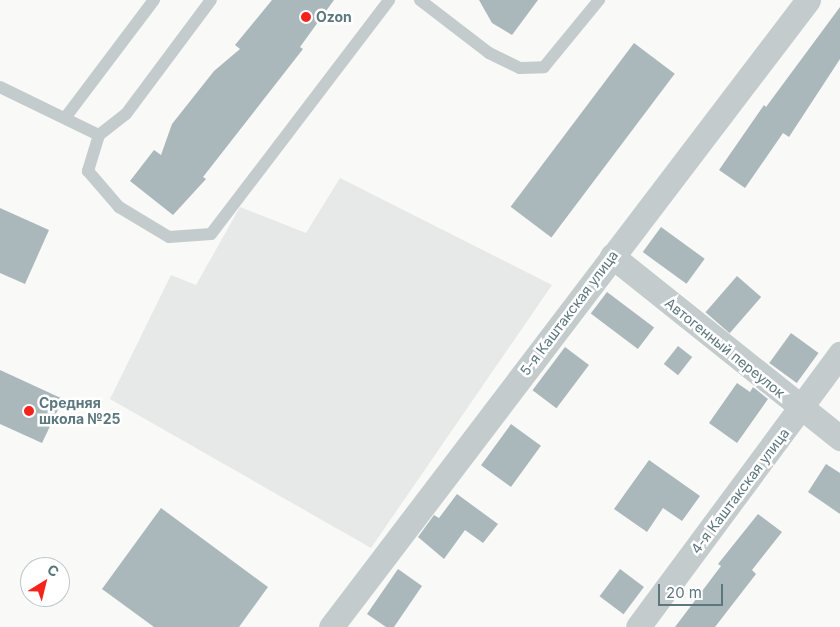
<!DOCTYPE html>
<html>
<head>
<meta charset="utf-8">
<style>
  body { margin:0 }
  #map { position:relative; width:840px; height:627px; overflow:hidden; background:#f9f9f7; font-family:Inter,sans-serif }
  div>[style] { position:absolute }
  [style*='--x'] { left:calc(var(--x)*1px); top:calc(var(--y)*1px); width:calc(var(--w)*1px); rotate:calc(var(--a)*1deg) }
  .built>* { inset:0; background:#e7e9e8 }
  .building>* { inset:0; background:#aab8bc; transform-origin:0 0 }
  .service>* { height:12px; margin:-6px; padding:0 6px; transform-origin:6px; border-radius:6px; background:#c4cbcd }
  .minor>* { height:25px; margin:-12.5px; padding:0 12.5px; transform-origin:12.5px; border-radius:12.5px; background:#c4cbcd }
  .dots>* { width:14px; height:14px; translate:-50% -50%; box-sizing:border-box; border:2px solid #fff; border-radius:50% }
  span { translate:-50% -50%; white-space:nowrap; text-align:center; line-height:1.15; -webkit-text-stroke:5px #fff; paint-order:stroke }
  .poi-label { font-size:14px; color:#5d777f; font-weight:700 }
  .left { translate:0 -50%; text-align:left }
  .street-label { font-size:14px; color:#5d777f }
  .north { position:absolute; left:20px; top:557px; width:50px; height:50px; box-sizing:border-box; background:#fff; border:1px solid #bec9cc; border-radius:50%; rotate:36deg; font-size:14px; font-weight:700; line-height:20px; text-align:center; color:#5d777f }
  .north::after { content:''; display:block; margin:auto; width:18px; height:22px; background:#f5231b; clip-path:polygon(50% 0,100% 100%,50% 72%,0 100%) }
  .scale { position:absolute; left:658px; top:584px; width:65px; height:22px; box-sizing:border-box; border:2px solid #5d777f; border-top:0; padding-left:6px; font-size:15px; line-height:18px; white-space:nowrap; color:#5d777f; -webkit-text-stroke:4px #fff; paint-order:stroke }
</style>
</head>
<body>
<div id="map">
  <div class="built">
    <div style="clip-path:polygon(340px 178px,552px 285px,371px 548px,110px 399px,171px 275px,196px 285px,240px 207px,306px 233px)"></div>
  </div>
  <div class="building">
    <div style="clip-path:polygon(272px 0,334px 0,300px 47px,303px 49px,203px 177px,206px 179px,173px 215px,130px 181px,154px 150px,161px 155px,172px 124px,214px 71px,240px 49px,235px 45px)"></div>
    <div style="clip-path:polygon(479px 0,538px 0,512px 35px,492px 23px)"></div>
    <div style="clip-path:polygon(840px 7px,840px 59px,789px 137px,783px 133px,745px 188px,719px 170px,764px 105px,766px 107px)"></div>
    <div style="left:634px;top:43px;width:51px;height:205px;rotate:37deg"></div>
    <div style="clip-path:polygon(0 208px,49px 230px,25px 284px,0 273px)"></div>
    <div style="left:661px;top:227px;width:54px;height:31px;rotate:36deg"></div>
    <div style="left:737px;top:276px;width:32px;height:48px;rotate:41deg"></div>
    <div style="left:607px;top:292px;width:59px;height:27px;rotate:37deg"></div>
    <div style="left:791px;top:333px;width:34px;height:37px;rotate:36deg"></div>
    <div style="left:678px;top:346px;width:18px;height:23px;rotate:38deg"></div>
    <div style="left:565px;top:347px;width:30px;height:54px;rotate:37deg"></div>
    <div style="clip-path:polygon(0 370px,63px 399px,42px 443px,0 424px)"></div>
    <div style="clip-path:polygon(737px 383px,750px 392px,753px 387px,768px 399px,737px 443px,709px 423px)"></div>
    <div style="left:511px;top:424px;width:37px;height:51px;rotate:36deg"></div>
    <div style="clip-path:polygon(649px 460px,700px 496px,682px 521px,663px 508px,647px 532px,614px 509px)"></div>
    <div style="clip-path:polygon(826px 464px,840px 473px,840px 514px,808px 492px)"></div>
    <div style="clip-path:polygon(457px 494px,498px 524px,483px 543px,465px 530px,444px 559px,418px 537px,434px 515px,439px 518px)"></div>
    <div style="clip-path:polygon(161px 508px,268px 587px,239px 627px,154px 627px,102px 589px)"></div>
    <div style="clip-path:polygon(758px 514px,782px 532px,752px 570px,756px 574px,715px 627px,675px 627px,721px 566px,718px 564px)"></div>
    <div style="clip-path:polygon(398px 569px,422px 586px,394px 627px,386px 627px,367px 614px)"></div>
    <div style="left:620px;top:569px;width:30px;height:34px;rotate:37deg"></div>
  </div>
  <div class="service">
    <div style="--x:420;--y:0;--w:87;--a:37.5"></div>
    <div style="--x:489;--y:53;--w:34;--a:26"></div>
    <div style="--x:520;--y:68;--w:24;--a:-2"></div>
    <div style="--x:544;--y:67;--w:87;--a:-50.6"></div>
    <div style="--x:0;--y:87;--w:110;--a:25.9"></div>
    <div style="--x:99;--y:135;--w:38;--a:107"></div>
    <div style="--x:88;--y:171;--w:48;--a:49.3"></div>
    <div style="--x:119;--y:207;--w:58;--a:31"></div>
    <div style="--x:169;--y:237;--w:42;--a:-4.1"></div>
    <div style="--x:211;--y:234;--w:294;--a:-52.7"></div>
    <div style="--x:65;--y:118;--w:148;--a:-53"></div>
    <div style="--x:99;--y:135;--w:34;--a:-38"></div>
    <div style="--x:126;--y:114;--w:142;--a:-53.3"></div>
  </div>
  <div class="minor">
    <div style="--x:612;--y:256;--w:292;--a:38.6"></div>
    <div style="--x:331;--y:627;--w:788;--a:-52.74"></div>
    <div style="--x:638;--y:627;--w:340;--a:-53.5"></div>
  </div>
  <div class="dots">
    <div style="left:306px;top:17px;background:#f5231b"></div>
    <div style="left:29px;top:411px;background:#f5231b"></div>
  </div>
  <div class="poi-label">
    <span class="left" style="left:316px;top:17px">Ozon</span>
    <span class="left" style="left:39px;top:411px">Средняя<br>школа №25</span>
  </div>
  <div class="street-label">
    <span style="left:569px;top:313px;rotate:-53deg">5-я Каштакская улица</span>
    <span style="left:725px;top:348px;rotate:39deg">Автогенный переулок</span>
    <span style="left:740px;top:491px;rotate:-53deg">4-я Каштакская улица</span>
  </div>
  <div class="north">С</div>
  <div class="scale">20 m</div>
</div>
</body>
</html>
